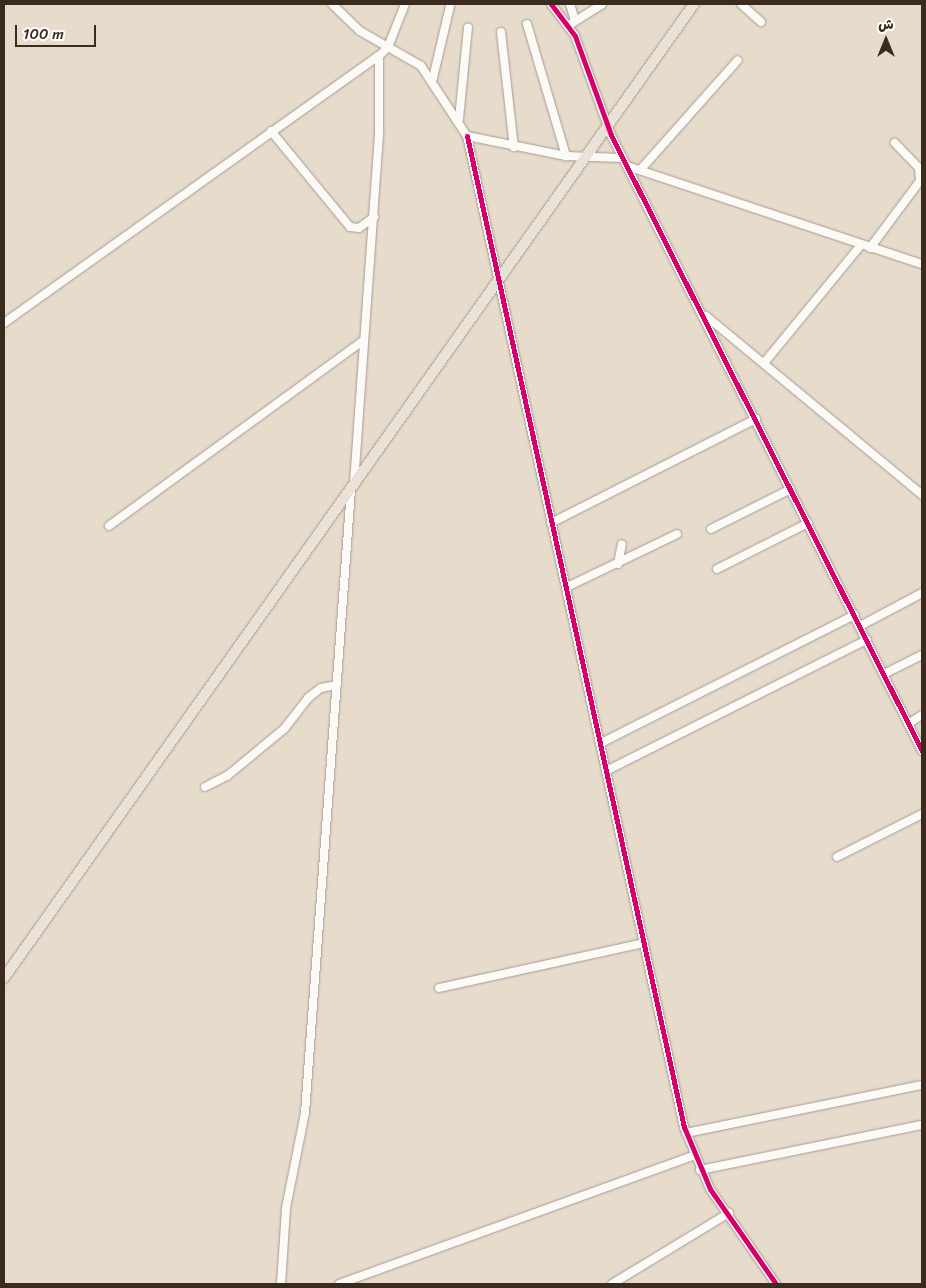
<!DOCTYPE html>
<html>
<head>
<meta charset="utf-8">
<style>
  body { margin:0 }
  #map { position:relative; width:926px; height:1288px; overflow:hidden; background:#e7dbcb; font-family:Sriracha,"Playpen Sans Arabic",sans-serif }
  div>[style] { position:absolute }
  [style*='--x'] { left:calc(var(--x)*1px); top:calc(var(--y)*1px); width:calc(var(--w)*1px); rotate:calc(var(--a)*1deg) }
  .roads { filter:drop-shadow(0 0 1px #a59c91) drop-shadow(0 0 1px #a59c91) }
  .minor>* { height:8px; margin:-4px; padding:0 4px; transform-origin:4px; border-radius:4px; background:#fbfaf7 }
  .major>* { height:10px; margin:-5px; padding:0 5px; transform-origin:5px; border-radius:5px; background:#eae2d6 }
  .cycleway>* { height:5px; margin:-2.5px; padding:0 2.5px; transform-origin:2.5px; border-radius:2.5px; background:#d6006c }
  span { translate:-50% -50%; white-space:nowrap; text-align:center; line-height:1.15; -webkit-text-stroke:5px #fff; paint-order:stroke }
  .frame { position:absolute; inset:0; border:5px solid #3b2a1e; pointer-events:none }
  .north { position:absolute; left:861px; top:15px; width:50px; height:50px; -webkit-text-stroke:4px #fff; paint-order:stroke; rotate:0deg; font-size:14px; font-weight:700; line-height:20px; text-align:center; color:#3b2a1e }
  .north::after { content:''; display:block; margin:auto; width:18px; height:22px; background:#3b2a1e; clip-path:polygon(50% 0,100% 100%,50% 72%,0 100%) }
  .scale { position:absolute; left:15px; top:25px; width:81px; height:22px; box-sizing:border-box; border:2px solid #3b2a1e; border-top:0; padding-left:6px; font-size:15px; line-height:18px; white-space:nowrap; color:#3b2a1e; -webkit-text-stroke:4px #fff; paint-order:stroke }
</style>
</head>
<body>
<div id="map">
  <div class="roads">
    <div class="minor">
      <div style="--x:332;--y:4;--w:39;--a:44"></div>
      <div style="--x:360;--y:31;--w:70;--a:29.8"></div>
      <div style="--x:421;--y:66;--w:84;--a:56.7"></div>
      <div style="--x:467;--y:136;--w:101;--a:11.4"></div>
      <div style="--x:566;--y:156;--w:56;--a:2"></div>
      <div style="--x:551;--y:4;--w:40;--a:53"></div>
      <div style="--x:575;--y:36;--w:105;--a:70"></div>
      <div style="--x:611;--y:135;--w:690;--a:63.21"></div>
      <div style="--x:570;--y:4;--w:17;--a:73"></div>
      <div style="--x:741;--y:4;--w:27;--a:42"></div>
      <div style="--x:527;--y:24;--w:138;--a:73.5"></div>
      <div style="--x:569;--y:25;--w:39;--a:-32"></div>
      <div style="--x:501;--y:32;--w:116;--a:83.6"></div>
      <div style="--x:433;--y:78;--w:74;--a:-76.7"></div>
      <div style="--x:459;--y:119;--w:92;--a:-84.4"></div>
      <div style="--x:271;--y:131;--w:124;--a:50.5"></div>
      <div style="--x:350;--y:227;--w:9;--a:6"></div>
      <div style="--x:359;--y:228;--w:19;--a:-36"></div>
      <div style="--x:467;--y:136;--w:1014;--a:77.65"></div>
      <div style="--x:684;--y:1127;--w:67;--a:67.2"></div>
      <div style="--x:710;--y:1189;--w:116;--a:55.2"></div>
      <div style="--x:627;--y:166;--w:311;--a:18.4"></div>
      <div style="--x:642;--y:168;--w:144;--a:-48.4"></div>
      <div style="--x:870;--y:248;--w:84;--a:-53.3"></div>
      <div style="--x:920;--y:181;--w:13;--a:-94"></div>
      <div style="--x:919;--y:168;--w:35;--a:-134"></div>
      <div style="--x:706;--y:316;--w:281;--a:39.6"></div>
      <div style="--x:4;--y:323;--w:460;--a:-35.5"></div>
      <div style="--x:379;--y:56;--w:13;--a:-45"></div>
      <div style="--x:388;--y:47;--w:46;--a:-68.4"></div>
      <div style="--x:764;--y:363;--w:153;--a:-50.6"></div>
      <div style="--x:354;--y:483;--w:353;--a:-85.9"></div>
      <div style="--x:379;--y:131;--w:75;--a:-90"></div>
      <div style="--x:551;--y:523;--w:230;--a:-26.9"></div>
      <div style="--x:109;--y:526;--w:314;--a:-36.1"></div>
      <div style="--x:711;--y:529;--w:89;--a:-26.6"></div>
      <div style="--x:618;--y:564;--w:20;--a:-79"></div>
      <div style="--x:717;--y:569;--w:102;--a:-26.8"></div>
      <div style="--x:567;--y:587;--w:122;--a:-25.7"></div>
      <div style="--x:860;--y:626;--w:70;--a:-28"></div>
      <div style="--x:884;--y:674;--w:42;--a:-26.6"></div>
      <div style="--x:908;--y:724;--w:17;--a:-33"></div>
      <div style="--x:601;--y:743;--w:284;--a:-26.8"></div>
      <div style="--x:606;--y:771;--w:292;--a:-26.7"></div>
      <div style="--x:205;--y:787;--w:25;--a:-27"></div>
      <div style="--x:227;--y:776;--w:74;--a:-39.5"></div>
      <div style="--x:284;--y:729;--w:39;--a:-52"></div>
      <div style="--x:308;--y:698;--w:16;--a:-38"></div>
      <div style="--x:321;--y:688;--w:16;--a:-11"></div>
      <div style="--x:837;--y:857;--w:95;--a:-26.8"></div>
      <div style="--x:439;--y:988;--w:210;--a:-12.4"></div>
      <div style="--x:686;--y:1133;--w:241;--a:-11.5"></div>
      <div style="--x:700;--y:1170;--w:227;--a:-11.5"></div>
      <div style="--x:281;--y:1284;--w:76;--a:-86.2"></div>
      <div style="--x:286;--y:1208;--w:97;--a:-78.7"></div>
      <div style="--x:305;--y:1113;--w:626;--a:-85.78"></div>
      <div style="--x:339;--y:1284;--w:376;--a:-19.9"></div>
      <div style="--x:612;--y:1284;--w:137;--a:-31.3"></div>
    </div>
    <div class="major">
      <div style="--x:4;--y:978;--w:1194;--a:-54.69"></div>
    </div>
  </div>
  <div class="cycleway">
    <div style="--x:551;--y:4;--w:40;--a:53"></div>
    <div style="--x:575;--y:36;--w:105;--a:70"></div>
    <div style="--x:611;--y:135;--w:690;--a:63.21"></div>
    <div style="--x:467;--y:136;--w:1014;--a:77.65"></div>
    <div style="--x:684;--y:1127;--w:67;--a:67.2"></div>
    <div style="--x:710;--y:1189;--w:116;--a:55.2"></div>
  </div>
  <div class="frame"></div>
  <div class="north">ش</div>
  <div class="scale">100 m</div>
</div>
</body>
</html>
